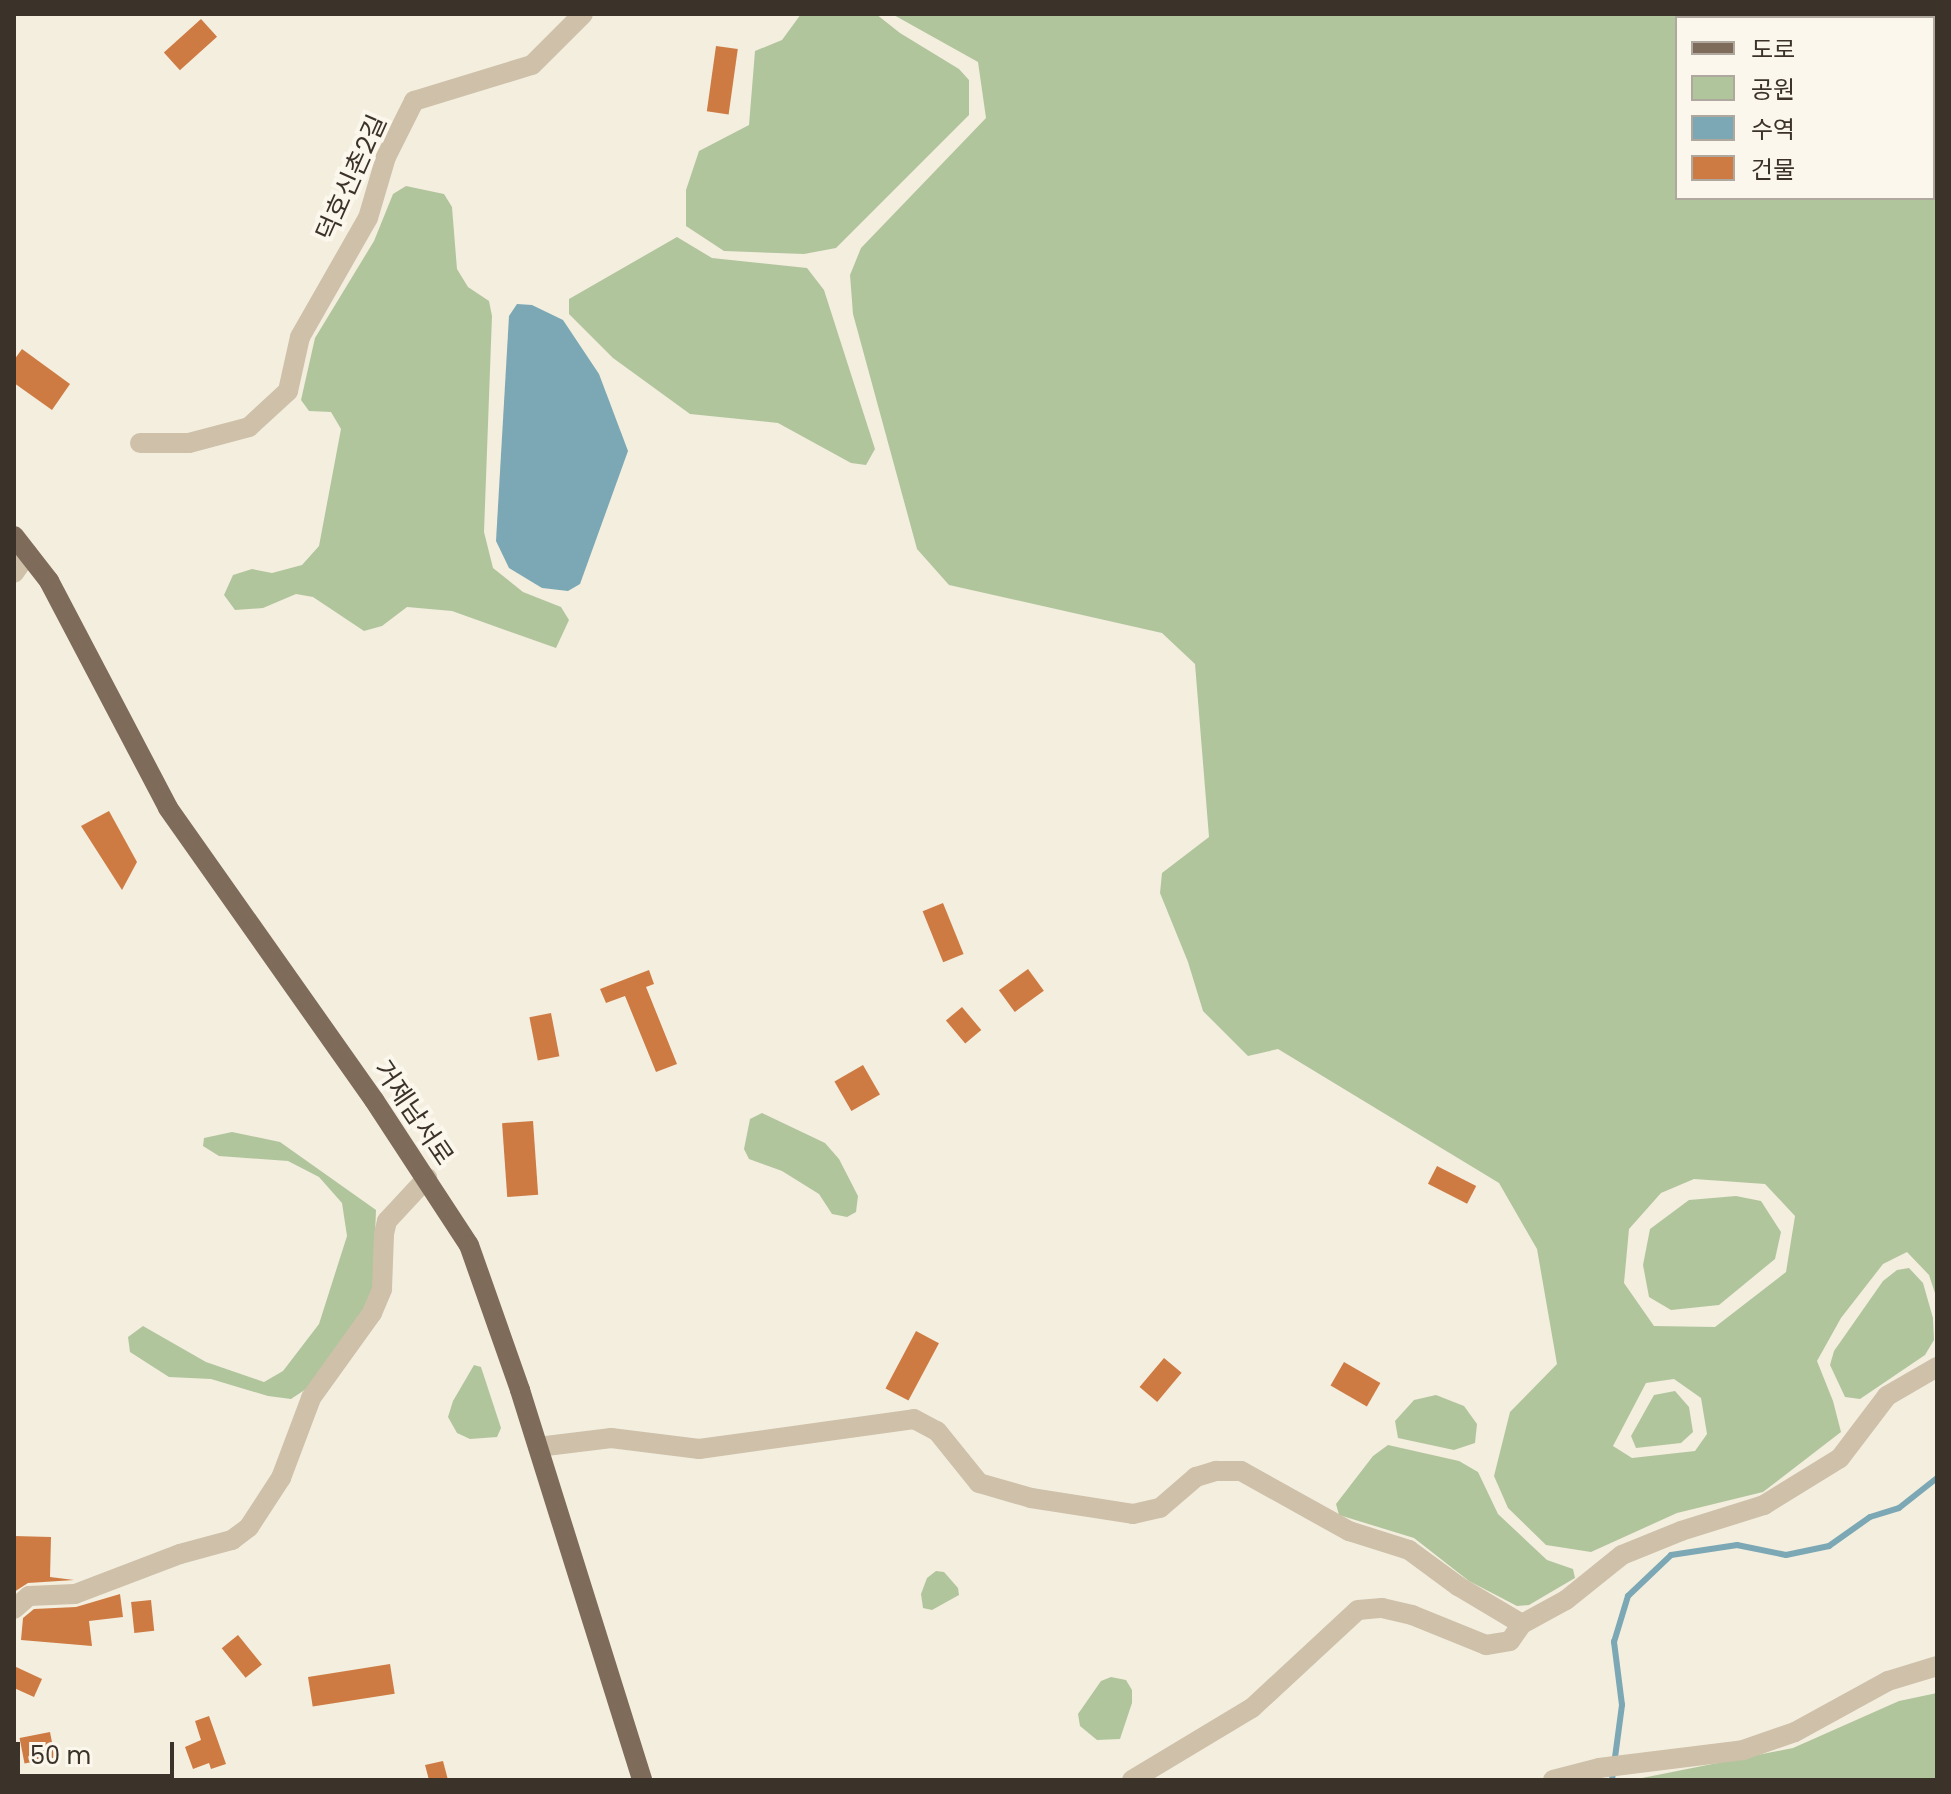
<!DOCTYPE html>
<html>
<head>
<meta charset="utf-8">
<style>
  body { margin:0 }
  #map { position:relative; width:1951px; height:1794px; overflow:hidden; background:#f4eedf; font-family:Poppins,"Noto Sans KR",sans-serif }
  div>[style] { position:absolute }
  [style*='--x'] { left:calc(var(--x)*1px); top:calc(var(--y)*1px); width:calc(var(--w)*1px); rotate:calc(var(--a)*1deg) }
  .green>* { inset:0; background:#b1c59d }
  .water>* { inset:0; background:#7ba8b4 }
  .stream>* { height:6px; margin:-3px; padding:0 3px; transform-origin:3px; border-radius:3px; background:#7ba8b4 }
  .building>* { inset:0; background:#ce7b43; transform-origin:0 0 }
  .minor>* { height:20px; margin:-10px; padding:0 10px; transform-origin:10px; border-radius:10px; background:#cec0a9 }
  .major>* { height:20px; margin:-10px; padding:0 10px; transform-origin:10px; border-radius:10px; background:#7e6b5a }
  span { translate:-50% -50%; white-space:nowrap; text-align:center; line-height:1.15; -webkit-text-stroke:8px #fbf7ec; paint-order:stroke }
  .street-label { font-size:26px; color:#3b3229 }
  .frame { position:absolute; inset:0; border:16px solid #3b3229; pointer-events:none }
  .legend { position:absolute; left:1675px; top:16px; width:260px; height:184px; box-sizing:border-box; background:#fbf7ec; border:2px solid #aea89e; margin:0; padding:10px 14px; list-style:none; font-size:24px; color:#3b3229 }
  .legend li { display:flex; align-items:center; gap:16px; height:40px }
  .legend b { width:40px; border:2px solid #aea89e }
  .scale { position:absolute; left:16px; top:1742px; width:158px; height:36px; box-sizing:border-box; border:4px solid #3b3229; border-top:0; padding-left:10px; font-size:24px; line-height:28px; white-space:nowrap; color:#3b3229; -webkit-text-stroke:6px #fbf7ec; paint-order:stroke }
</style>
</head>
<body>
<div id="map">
  <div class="green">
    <div style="clip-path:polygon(801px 14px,876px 14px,900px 33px,959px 69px,969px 80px,969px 115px,836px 248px,804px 254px,724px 251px,686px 226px,686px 190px,699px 151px,749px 125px,755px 51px,782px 40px)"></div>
    <div style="clip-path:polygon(evenodd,892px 14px,1937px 14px,1937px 1299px,1929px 1275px,1907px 1252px,1883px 1264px,1841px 1318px,1817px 1361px,1833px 1401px,1841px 1432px,1763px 1492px,1677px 1513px,1591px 1552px,1546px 1545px,1508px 1508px,1494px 1476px,1510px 1412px,1557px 1364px,1537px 1249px,1499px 1183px,1278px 1049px,1248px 1056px,1203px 1011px,1188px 962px,1160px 893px,1162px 873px,1209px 837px,1195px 664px,1162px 633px,949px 585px,917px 549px,853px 314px,850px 275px,861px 248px,986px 118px,978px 62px,892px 14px,1677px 18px,1933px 18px,1933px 198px,1677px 198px,1677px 18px,892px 14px,1694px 1179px,1765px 1184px,1795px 1216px,1786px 1272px,1715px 1327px,1654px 1326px,1624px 1283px,1629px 1229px,1661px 1193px,1694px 1179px,892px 14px,1674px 1379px,1701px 1398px,1707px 1434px,1695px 1451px,1632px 1458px,1613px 1446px,1646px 1383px,1674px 1379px)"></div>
    <div style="clip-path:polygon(406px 186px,444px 194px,452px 207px,457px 269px,468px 287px,489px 301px,492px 316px,484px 532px,493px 568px,523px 592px,561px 607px,569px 620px,556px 648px,452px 611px,407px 607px,382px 626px,364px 631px,313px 597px,296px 594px,263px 608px,235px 610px,224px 595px,233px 575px,252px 569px,272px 573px,302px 565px,319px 546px,341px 429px,331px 412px,309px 411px,301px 400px,315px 338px,374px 241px,393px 194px)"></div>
    <div style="clip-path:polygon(677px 237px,712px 258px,807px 268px,824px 290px,875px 449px,866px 465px,851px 463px,778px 423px,690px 414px,613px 358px,569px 314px,569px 299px)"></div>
    <div style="clip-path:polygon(762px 1113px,825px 1143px,839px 1159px,858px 1196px,856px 1212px,847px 1217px,832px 1214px,819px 1194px,782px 1171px,749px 1159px,744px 1149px,750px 1119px)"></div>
    <div style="clip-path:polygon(232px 1132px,280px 1142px,376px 1210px,373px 1288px,363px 1310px,306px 1389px,291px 1399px,268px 1396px,211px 1379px,169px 1377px,130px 1352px,128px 1337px,143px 1326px,206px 1362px,264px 1382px,283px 1371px,319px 1324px,347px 1236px,342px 1203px,319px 1177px,288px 1161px,219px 1156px,203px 1146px,204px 1138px)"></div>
    <div style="clip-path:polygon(1736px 1196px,1761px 1201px,1781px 1232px,1775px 1259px,1719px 1305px,1671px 1310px,1649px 1297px,1643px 1265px,1650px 1229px,1689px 1200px)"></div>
    <div style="clip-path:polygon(1909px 1268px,1923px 1283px,1933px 1318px,1934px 1340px,1925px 1355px,1860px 1399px,1845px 1397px,1830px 1365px,1834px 1351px,1883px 1281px,1897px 1270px)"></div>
    <div style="clip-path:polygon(474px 1365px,481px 1367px,501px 1428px,497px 1437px,470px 1439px,457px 1433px,448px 1417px,453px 1401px)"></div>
    <div style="clip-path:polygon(1675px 1391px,1689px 1407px,1693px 1432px,1681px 1443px,1636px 1448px,1631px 1436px,1654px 1395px)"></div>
    <div style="clip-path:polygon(1436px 1395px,1464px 1406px,1477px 1424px,1475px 1443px,1454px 1450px,1398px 1438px,1395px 1421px,1414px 1400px)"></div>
    <div style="clip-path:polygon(1388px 1445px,1459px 1461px,1478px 1472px,1498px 1514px,1547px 1560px,1573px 1569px,1575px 1578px,1529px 1605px,1517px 1606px,1469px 1581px,1414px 1538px,1339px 1515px,1336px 1504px,1373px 1456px)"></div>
    <div style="clip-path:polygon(936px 1571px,944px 1572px,958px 1588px,959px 1595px,932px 1610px,923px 1608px,921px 1594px,927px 1578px)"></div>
    <div style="clip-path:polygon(1111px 1677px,1126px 1680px,1132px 1690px,1132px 1703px,1120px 1739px,1097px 1740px,1080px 1726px,1078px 1714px,1101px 1681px)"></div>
    <div style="clip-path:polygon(1937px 1693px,1937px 1780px,1632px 1780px,1793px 1748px,1899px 1701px)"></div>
  </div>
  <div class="water">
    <div style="clip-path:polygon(517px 304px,532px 305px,563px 320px,599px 374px,628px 451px,580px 584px,568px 591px,542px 588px,509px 568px,496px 541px,509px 316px)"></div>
  </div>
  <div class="stream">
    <div style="--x:1612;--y:1780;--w:76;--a:-82.4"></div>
    <div style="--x:1622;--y:1705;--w:64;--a:-97.2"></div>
    <div style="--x:1614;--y:1642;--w:48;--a:-73.1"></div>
    <div style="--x:1628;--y:1596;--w:59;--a:-43.6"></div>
    <div style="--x:1671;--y:1555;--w:67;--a:-8.6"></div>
    <div style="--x:1737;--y:1545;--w:50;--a:11.5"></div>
    <div style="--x:1786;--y:1555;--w:44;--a:-11.8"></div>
    <div style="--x:1829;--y:1546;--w:50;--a:-35.3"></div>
    <div style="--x:1870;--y:1517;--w:30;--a:-17"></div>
    <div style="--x:1899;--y:1508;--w:48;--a:-38.3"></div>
  </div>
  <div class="building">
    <div style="left:201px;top:19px;width:24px;height:50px;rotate:48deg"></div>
    <div style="left:716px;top:46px;width:22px;height:66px;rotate:8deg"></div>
    <div style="clip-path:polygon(22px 349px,70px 384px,52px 410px,14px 383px,14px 360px)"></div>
    <div style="clip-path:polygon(109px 811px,137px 862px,122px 890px,81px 826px)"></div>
    <div style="left:943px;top:903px;width:55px;height:22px;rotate:68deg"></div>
    <div style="left:1028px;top:969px;width:27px;height:36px;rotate:54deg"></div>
    <div style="clip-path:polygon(649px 970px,654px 984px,646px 987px,677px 1064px,656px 1072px,625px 996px,606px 1003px,600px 989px)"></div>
    <div style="left:962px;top:1007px;width:30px;height:21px;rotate:50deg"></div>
    <div style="left:551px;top:1013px;width:44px;height:22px;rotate:79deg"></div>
    <div style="left:863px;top:1065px;width:34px;height:33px;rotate:60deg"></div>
    <div style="left:533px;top:1121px;width:74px;height:31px;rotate:86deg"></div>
    <div style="left:1437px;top:1166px;width:44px;height:20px;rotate:27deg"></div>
    <div style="left:916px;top:1331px;width:26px;height:65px;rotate:28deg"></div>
    <div style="left:1164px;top:1358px;width:23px;height:38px;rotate:40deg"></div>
    <div style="left:1344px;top:1362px;width:42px;height:27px;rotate:30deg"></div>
    <div style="clip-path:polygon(14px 1536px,51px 1537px,50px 1577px,74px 1580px,28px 1583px,14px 1592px)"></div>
    <div style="clip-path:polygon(120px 1594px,123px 1617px,89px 1621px,92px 1646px,21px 1640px,23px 1618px,34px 1609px,76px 1607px)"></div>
    <div style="left:151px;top:1600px;width:31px;height:20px;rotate:84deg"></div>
    <div style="left:238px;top:1635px;width:38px;height:21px;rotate:51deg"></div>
    <div style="left:390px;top:1664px;width:30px;height:83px;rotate:81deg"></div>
    <div style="clip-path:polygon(14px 1666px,42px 1679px,34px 1697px,14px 1688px)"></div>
    <div style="clip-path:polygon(209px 1716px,226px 1764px,211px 1769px,209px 1763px,193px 1769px,185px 1747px,201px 1740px,195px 1721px)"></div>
    <div style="left:50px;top:1732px;width:26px;height:31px;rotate:79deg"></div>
    <div style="clip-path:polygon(443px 1761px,448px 1780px,429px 1780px,425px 1765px)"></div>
  </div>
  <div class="minor">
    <div style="--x:140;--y:443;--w:49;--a:0"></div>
    <div style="--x:189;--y:443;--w:62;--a:-14.9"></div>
    <div style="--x:249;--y:427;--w:53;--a:-42.7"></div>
    <div style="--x:288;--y:391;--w:55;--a:-77.5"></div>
    <div style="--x:300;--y:337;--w:137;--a:-60.3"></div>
    <div style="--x:368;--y:218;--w:64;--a:-73.6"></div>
    <div style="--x:386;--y:157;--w:63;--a:-63.4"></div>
    <div style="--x:414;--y:101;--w:123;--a:-17"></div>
    <div style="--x:532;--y:65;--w:72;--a:-45"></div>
    <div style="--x:14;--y:573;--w:24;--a:-55"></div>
    <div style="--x:538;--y:1447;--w:74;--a:-7"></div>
    <div style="--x:611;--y:1438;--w:89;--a:7.1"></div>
    <div style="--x:699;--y:1449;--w:217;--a:-7.9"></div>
    <div style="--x:914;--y:1419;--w:26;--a:28"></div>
    <div style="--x:937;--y:1431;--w:67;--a:51.1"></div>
    <div style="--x:979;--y:1483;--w:54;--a:16.1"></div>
    <div style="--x:1031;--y:1498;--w:103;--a:8.9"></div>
    <div style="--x:1133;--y:1514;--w:28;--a:-13"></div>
    <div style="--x:1160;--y:1508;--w:48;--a:-40.7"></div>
    <div style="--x:1196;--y:1477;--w:21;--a:-17"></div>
    <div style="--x:1216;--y:1471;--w:25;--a:0"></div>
    <div style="--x:1241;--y:1471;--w:124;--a:29.1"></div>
    <div style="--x:1349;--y:1531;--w:63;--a:17.6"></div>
    <div style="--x:1409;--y:1550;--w:61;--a:36.3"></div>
    <div style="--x:1458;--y:1586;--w:74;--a:30.7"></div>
    <div style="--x:14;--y:1609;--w:20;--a:-41"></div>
    <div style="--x:29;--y:1596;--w:46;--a:-2.5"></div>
    <div style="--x:75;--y:1594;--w:112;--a:-20.9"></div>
    <div style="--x:180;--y:1554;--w:54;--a:-15.1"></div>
    <div style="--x:232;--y:1540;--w:21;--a:-37"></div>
    <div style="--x:249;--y:1527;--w:59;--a:-56.9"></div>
    <div style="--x:281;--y:1478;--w:85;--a:-69.4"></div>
    <div style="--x:311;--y:1398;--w:105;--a:-54.3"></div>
    <div style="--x:372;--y:1313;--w:26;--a:-67"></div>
    <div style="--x:382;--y:1289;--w:55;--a:-87.9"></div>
    <div style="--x:384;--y:1234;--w:13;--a:-77"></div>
    <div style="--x:387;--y:1221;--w:59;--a:-47.1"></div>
    <div style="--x:1132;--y:1780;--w:140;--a:-31"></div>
    <div style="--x:1252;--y:1708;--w:144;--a:-42.8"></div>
    <div style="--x:1358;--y:1610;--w:24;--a:-5"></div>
    <div style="--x:1382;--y:1608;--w:31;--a:13"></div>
    <div style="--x:1412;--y:1615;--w:80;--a:22.1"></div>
    <div style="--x:1486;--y:1645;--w:24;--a:-9"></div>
    <div style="--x:1510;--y:1641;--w:21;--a:-55"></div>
    <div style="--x:1522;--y:1624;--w:50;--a:-28.6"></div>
    <div style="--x:1566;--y:1600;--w:72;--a:-38.8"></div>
    <div style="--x:1622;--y:1555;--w:64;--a:-22.1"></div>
    <div style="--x:1681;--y:1531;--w:87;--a:-17.4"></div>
    <div style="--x:1764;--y:1505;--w:89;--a:-31.7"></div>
    <div style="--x:1840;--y:1458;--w:78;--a:-52.8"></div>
    <div style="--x:1887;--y:1396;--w:58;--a:-30.1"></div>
    <div style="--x:1553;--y:1780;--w:48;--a:-14.6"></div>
    <div style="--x:1599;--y:1768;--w:145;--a:-7.1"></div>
    <div style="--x:1743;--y:1750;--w:55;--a:-19.1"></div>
    <div style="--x:1795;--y:1732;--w:106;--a:-28.7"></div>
    <div style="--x:1888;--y:1681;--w:51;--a:-17"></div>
  </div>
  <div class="major">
    <div style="--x:14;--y:536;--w:57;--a:52.1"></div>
    <div style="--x:49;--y:581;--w:256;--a:62.3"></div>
    <div style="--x:168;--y:808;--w:357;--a:54.8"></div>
    <div style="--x:374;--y:1100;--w:173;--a:56.8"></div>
    <div style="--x:469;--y:1245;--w:154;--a:70.6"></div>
    <div style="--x:520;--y:1390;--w:409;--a:72.6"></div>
  </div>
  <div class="street-label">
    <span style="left:352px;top:178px;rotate:-66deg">덕호신촌2길</span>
    <span style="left:413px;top:1113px;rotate:56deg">거제남서로</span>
  </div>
  <div class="frame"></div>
  <ul class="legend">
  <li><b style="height:10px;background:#7e6b5a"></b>도로</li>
  <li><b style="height:22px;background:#b1c59d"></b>공원</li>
  <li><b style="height:22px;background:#7ba8b4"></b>수역</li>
  <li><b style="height:22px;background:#ce7b43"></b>건물</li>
  </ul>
  <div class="scale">50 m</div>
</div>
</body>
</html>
